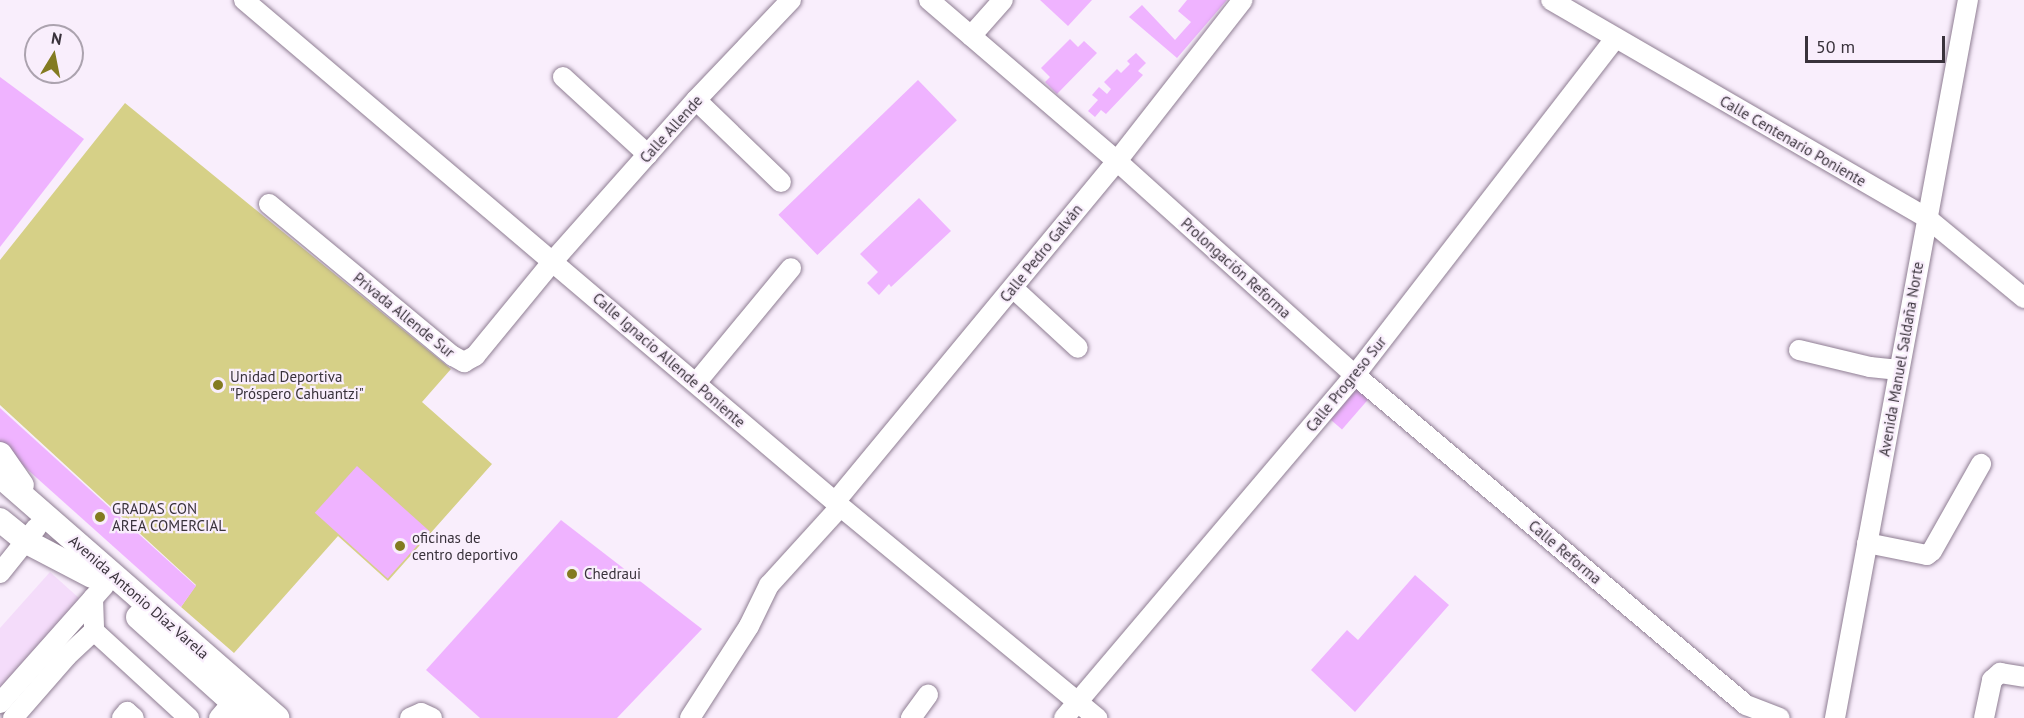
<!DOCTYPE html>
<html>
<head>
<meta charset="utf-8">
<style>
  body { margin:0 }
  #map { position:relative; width:2024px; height:718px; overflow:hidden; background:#f9eefc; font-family:"PT Sans",sans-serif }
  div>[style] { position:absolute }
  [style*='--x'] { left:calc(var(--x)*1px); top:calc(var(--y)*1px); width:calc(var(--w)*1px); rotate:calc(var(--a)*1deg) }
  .built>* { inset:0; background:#f4dcfa }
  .green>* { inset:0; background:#d6d087 }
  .building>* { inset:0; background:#efb3ff; transform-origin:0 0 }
  .roads { filter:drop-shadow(0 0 2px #8f7e93) drop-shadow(0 0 2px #8f7e93) }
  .minor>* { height:20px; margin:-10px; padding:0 10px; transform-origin:10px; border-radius:10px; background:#fff }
  .major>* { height:24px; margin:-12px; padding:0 12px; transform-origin:12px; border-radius:12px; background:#fff }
  .dots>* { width:16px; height:16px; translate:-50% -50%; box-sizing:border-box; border:3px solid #f9eefc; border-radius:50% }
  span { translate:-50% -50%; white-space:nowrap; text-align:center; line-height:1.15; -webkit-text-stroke:4.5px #f9eefc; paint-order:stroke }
  .street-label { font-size:15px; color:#39323b }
  .poi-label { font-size:15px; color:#39323b }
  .left { translate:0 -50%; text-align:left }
  .north { position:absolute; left:24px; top:24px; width:60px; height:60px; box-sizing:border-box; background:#f9eefc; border:2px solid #aca3af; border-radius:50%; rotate:10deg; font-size:16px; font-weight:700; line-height:24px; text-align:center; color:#39323b }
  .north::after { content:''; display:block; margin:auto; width:21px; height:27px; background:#837b21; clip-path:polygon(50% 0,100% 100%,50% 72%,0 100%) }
  .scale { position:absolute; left:1805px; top:36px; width:140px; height:27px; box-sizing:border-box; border:3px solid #39323b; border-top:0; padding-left:8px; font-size:18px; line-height:21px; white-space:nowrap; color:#39323b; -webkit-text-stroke:4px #f9eefc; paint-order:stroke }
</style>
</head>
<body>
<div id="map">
  <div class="built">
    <div style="clip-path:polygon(50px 572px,80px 599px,0 689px,0 628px)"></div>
  </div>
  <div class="green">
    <div style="clip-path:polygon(125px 103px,451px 369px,422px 402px,492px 464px,388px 581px,338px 536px,234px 653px,181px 607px,196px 585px,0 405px,0 260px)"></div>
  </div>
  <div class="building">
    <div style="clip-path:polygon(1040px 0,1092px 0,1068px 26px)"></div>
    <div style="clip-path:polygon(1187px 0,1227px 0,1177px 58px,1129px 17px,1142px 5px,1175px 40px,1191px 22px,1178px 11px)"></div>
    <div style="clip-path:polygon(1070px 39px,1078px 47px,1084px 41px,1097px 53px,1057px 94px,1045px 82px,1050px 77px,1041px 68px)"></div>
    <div style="clip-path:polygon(1136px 53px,1146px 63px,1138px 71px,1143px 75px,1106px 114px,1101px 110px,1095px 117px,1088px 111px,1098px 100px,1092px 95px,1099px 87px,1107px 94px,1111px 89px,1104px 82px,1117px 69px,1121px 73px,1130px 64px,1127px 61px)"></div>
    <div style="clip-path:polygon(0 77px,84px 139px,0 247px)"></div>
    <div style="left:918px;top:80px;width:56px;height:194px;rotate:46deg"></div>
    <div style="clip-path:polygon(919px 198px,951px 231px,891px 287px,889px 284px,879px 295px,867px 283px,878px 272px,860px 254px)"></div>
    <div style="left:1356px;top:386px;width:18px;height:42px;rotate:41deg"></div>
    <div style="clip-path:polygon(0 408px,196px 586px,181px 607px,0 445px)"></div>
    <div style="left:357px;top:466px;width:98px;height:63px;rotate:42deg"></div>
    <div style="clip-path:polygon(561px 520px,702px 629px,617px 718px,480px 718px,426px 670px)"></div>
    <div style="clip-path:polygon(1415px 575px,1449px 605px,1355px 712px,1311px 670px,1347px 630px,1358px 640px)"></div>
  </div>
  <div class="roads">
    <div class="minor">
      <div style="--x:244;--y:0;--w:775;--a:40.34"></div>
      <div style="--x:835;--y:502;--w:340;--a:39.5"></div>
      <div style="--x:929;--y:0;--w:248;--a:40.6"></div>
      <div style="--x:1117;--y:161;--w:320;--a:42"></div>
      <div style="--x:1355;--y:375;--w:512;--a:40.16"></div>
      <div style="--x:1746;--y:705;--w:36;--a:21"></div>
      <div style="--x:1551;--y:0;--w:435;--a:30.1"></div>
      <div style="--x:1927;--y:218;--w:126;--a:39.5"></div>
      <div style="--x:971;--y:36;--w:48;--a:-48.4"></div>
      <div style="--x:563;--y:77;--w:115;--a:42.5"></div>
      <div style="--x:696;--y:100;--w:118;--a:44"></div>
      <div style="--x:269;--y:204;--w:239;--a:39.6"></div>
      <div style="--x:453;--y:356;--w:13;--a:29"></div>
      <div style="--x:464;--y:362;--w:13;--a:-29"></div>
      <div style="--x:475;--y:356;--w:123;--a:-50.6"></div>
      <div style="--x:553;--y:261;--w:215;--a:-48.4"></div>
      <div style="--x:696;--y:100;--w:138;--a:-46.5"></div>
      <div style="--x:1013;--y:288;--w:88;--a:42.7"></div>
      <div style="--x:1799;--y:350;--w:73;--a:13.5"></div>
      <div style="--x:1870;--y:367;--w:29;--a:6"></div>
      <div style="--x:696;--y:383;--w:149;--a:-50.4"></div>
      <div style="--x:835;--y:502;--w:442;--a:-50.4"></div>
      <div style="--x:1117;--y:161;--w:204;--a:-52"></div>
      <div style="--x:1867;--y:543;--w:61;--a:11.3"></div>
      <div style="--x:1927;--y:555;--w:6;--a:-39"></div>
      <div style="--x:1932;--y:551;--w:100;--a:-60.6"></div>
      <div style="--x:0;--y:573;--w:58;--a:-51.3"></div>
      <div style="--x:93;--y:598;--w:33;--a:88"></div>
      <div style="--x:94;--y:631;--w:129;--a:42.5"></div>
      <div style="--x:0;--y:703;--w:157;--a:-48.4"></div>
      <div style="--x:13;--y:718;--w:82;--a:-48.9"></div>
      <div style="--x:67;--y:656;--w:37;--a:-43"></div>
      <div style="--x:122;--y:718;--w:8;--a:-50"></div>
      <div style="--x:127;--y:712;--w:9;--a:41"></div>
      <div style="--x:219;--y:718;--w:20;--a:-49"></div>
      <div style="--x:410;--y:718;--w:12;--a:-24"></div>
      <div style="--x:421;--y:713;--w:12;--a:24"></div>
      <div style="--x:690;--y:718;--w:109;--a:-57.3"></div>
      <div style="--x:749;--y:626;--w:46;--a:-64"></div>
      <div style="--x:769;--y:585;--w:105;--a:-47.7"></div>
      <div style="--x:911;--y:718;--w:29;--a:-54"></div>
      <div style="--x:1064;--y:718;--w:450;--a:-49.7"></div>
      <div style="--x:1355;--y:375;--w:425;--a:-52.3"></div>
      <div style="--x:1835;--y:718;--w:730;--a:-79.51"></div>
      <div style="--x:1984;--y:718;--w:39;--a:-78"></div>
      <div style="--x:1992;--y:680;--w:11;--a:-41"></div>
      <div style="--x:2000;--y:673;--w:24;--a:9"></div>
    </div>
    <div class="major">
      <div style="--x:0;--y:454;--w:38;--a:55"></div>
      <div style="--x:0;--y:476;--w:368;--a:41.1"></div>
      <div style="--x:0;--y:520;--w:35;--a:39"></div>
      <div style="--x:27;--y:542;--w:73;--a:27.6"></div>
      <div style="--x:138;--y:617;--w:151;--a:42"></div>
    </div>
  </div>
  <div class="dots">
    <div style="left:218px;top:385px;background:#837b21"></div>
    <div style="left:100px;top:517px;background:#837b21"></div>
    <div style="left:400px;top:546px;background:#837b21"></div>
    <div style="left:572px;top:574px;background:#837b21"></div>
  </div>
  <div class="street-label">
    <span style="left:671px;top:129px;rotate:-48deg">Calle Allende</span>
    <span style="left:1793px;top:141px;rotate:30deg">Calle Centenario Poniente</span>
    <span style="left:1041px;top:253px;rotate:-51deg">Calle Pedro Galván</span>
    <span style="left:1236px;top:268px;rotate:42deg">Prolongación Reforma</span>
    <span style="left:404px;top:315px;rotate:39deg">Privada Allende Sur</span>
    <span style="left:1901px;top:359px;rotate:-80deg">Avenida Manuel Saldaña Norte</span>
    <span style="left:669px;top:360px;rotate:41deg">Calle Ignacio Allende Poniente</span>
    <span style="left:1346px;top:384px;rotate:-51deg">Calle Progreso Sur</span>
    <span style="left:1565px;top:552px;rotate:40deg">Calle Reforma</span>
    <span style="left:139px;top:597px;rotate:41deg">Avenida Antonio Díaz Varela</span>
  </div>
  <div class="poi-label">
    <span class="left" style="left:230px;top:385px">Unidad Deportiva<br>"Próspero Cahuantzi"</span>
    <span class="left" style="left:112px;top:517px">GRADAS CON<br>AREA COMERCIAL</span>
    <span class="left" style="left:412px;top:546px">oficinas de<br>centro deportivo</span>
    <span class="left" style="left:584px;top:574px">Chedraui</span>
  </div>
  <div class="north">N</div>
  <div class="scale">50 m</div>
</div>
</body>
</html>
